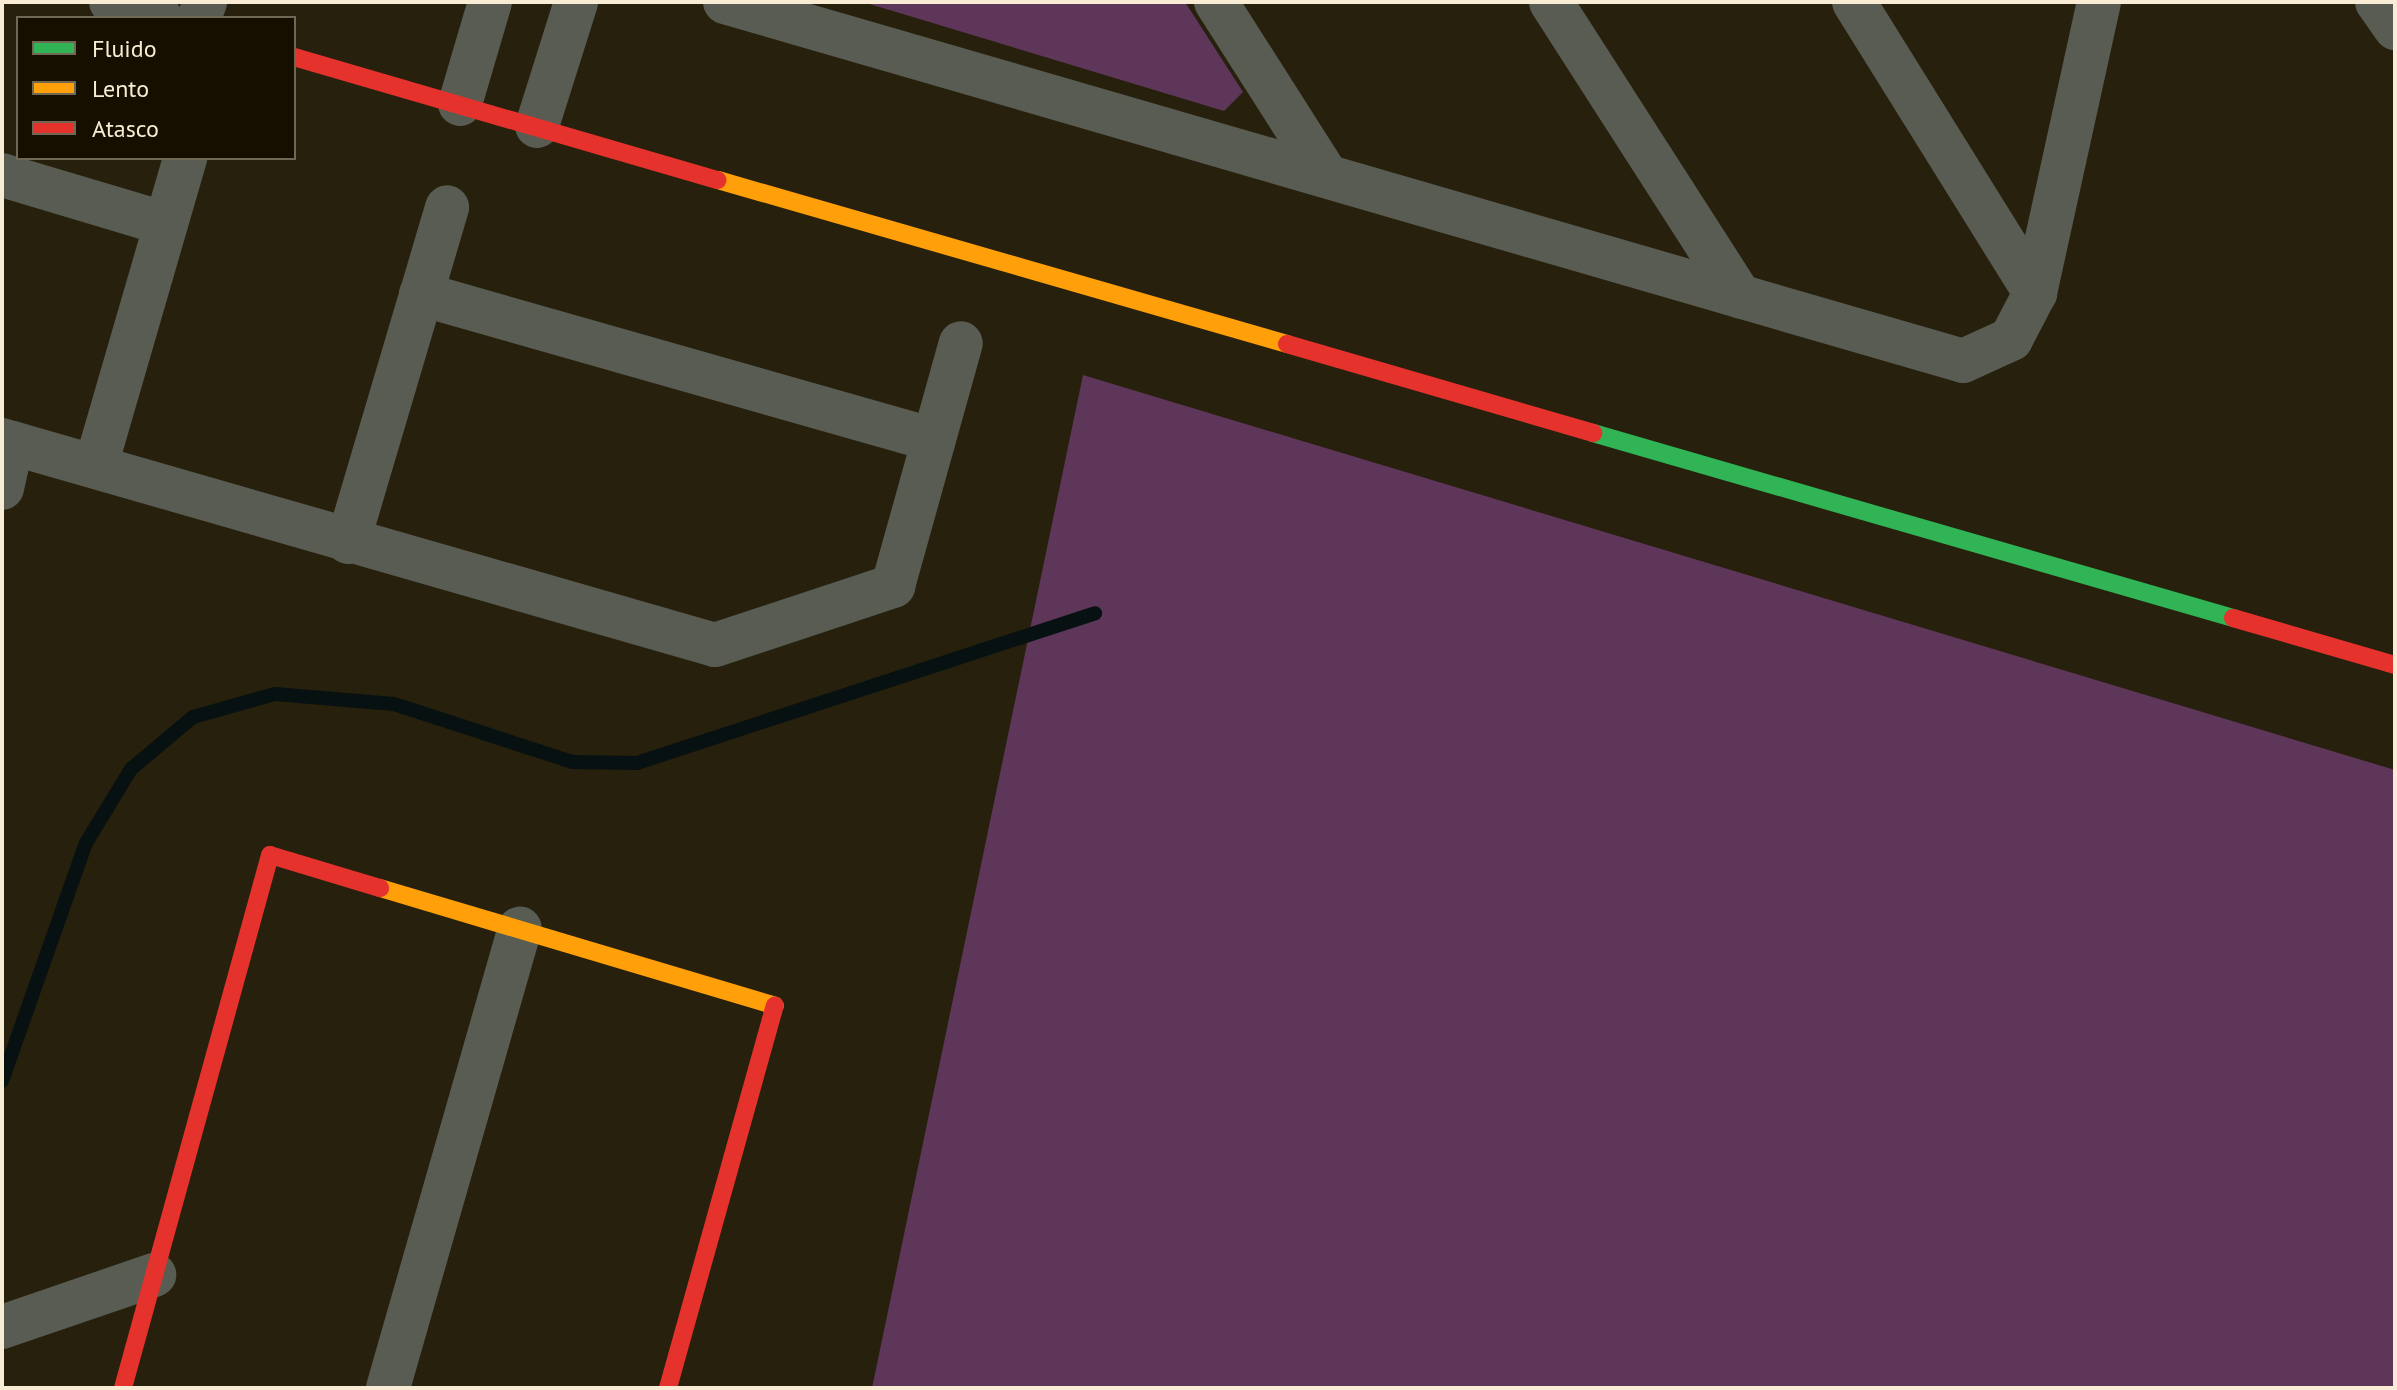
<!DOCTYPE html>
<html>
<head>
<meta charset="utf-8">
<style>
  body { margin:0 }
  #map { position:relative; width:2397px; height:1390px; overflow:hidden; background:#27200c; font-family:"PT Sans",sans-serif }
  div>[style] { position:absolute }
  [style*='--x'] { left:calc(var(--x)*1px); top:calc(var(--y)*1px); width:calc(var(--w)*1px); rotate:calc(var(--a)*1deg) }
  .green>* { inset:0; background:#5d365a }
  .stream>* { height:14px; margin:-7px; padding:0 7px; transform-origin:7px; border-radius:7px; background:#071111 }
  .street>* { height:44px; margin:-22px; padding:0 22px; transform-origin:22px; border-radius:22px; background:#585c52 }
  .fast>* { height:18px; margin:-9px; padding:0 9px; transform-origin:9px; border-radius:9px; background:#30b455 }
  .slow>* { height:18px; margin:-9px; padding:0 9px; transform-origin:9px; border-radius:9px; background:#ff9f0a }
  .jam>* { height:18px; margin:-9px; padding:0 9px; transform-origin:9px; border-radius:9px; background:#e5322d }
  span { translate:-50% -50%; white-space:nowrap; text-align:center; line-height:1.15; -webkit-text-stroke:6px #160f00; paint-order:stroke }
  .frame { position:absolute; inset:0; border:4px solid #f8edd4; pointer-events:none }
  .legend { position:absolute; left:16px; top:16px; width:280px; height:144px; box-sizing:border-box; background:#160f00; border:2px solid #706855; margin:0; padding:10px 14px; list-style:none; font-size:24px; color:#f8edd4 }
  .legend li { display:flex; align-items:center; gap:16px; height:40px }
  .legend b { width:40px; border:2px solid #706855 }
</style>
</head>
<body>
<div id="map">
  <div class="green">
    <div style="clip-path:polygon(863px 2px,1185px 2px,1243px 92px,1224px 111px)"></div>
    <div style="clip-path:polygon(1083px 375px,2395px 770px,2395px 1388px,872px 1388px)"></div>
  </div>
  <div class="stream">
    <div style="--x:2;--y:1081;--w:252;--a:-70.6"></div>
    <div style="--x:86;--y:843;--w:87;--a:-58.7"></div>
    <div style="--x:131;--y:769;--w:81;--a:-40"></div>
    <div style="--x:193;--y:717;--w:85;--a:-15.7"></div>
    <div style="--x:275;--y:694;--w:119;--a:4.8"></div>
    <div style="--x:394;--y:704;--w:187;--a:18"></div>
    <div style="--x:572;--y:762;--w:65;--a:0.9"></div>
    <div style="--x:637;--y:763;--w:482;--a:-18.1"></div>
  </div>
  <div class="street">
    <div style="--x:111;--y:2;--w:52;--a:17.7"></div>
    <div style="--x:725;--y:2;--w:1289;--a:16.17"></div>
    <div style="--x:1963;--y:361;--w:53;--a:-24.6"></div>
    <div style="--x:2011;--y:339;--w:52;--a:-62.4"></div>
    <div style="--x:2035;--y:293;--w:298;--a:-77.6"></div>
    <div style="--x:1216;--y:2;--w:206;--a:57.5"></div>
    <div style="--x:1551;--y:2;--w:350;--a:57.3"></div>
    <div style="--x:1854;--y:2;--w:343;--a:58.1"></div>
    <div style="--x:2377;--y:2;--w:32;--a:55"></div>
    <div style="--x:199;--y:18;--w:17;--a:-69"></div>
    <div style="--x:460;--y:104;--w:106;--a:-73.6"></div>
    <div style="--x:537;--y:126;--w:130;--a:-72.5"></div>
    <div style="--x:2;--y:175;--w:171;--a:16.6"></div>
    <div style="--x:421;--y:294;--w:533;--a:15.89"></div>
    <div style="--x:2;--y:440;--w:10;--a:17"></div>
    <div style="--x:12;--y:443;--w:46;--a:102.5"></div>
    <div style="--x:12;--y:443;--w:731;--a:16.03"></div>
    <div style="--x:715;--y:645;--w:188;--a:-18.3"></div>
    <div style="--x:893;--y:586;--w:252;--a:-74.4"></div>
    <div style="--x:96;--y:465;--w:320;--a:-73.8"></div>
    <div style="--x:348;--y:542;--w:349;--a:-73.5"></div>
    <div style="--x:2;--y:1327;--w:161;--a:-18.9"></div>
    <div style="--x:388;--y:1388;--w:478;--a:-74"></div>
  </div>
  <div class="fast">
    <div style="--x:1593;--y:433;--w:666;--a:16.12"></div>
  </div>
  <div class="slow">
    <div style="--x:718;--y:180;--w:592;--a:16.08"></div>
    <div style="--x:380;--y:888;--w:412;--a:16.6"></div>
  </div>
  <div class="jam">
    <div style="--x:294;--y:57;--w:441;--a:16.2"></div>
    <div style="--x:1287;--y:344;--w:319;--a:16.2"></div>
    <div style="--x:2233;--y:618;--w:169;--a:16.2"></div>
    <div style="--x:123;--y:1388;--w:553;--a:-74.58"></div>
    <div style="--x:270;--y:855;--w:115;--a:16.7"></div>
    <div style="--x:668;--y:1388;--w:397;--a:-74.4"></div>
  </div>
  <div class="frame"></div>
  <ul class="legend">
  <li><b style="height:10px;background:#30b455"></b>Fluido</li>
  <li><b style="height:10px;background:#ff9f0a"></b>Lento</li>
  <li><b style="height:10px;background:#e5322d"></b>Atasco</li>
  </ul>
</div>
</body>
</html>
